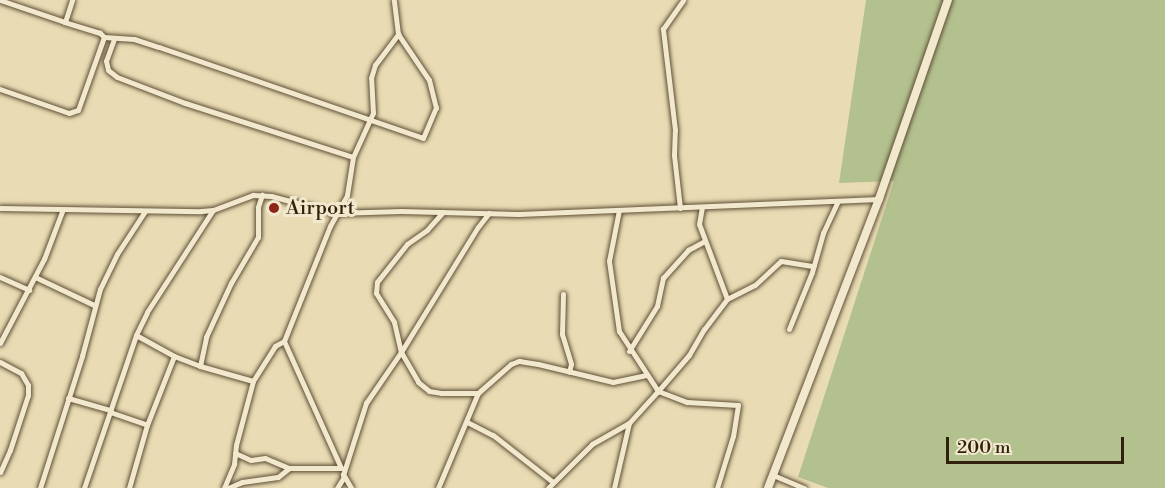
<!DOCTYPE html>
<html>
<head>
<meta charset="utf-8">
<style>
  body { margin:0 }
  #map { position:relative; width:1165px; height:488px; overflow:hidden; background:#e9dcb4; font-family:"Libre Bodoni",serif }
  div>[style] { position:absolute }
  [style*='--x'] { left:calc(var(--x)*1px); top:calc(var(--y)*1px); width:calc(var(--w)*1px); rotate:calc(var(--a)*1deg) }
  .green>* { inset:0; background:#b3c18f }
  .roads { filter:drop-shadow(0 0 2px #5f4f36) drop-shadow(0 0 2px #5f4f36) }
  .street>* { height:5px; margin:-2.5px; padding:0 2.5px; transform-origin:2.5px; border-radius:2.5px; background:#f1e8ce }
  .secondary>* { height:8px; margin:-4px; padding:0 4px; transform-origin:4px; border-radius:4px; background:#f1e8ce }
  .dots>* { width:16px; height:16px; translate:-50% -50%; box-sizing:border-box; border:3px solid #f1e8ce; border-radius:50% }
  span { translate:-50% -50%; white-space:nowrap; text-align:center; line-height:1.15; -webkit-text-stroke:6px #f1e8ce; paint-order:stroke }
  .poi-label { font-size:20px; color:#31200c }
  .left { translate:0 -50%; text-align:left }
  .scale { position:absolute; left:946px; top:437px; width:178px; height:27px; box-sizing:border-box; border:3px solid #31200c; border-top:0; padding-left:8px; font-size:18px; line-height:21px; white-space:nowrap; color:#31200c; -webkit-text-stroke:4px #f1e8ce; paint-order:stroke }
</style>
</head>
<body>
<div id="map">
  <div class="green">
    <div style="clip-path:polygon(866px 0,1165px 0,1165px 488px,828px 488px,798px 477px,894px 181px,839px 183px)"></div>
  </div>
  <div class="roads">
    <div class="street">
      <div style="--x:0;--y:0;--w:69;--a:18.7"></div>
      <div style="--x:65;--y:22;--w:23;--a:-72"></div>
      <div style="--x:104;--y:37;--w:30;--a:4"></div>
      <div style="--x:134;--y:39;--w:26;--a:18"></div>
      <div style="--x:159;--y:47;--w:279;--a:19"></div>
      <div style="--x:423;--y:138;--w:33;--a:-67"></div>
      <div style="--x:436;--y:108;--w:29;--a:-104"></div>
      <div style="--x:429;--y:80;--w:55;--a:-124"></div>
      <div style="--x:398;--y:34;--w:34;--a:-97"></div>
      <div style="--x:114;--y:39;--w:23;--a:110"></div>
      <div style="--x:106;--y:61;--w:9;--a:77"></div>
      <div style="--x:108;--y:70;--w:11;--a:38"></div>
      <div style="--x:117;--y:77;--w:73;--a:20.9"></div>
      <div style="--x:185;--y:103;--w:176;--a:17.8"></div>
      <div style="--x:0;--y:89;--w:73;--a:19.2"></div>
      <div style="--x:69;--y:113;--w:9;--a:-18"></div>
      <div style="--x:78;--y:110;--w:77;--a:-70.4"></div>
      <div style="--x:104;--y:37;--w:6;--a:-135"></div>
      <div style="--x:100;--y:33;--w:37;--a:-163"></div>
      <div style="--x:702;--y:207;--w:17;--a:100"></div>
      <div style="--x:699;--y:224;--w:80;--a:69.5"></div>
      <div style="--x:727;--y:299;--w:38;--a:127"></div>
      <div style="--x:704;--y:329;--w:30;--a:120"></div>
      <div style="--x:689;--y:355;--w:48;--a:130.7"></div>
      <div style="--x:658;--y:391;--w:31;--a:21"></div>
      <div style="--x:687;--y:402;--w:51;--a:3.4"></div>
      <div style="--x:738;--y:405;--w:31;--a:99"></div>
      <div style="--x:733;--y:436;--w:54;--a:107.1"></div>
      <div style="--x:0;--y:208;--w:201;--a:0.9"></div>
      <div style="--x:201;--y:211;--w:12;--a:-5"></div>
      <div style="--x:213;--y:210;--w:43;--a:-20.6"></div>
      <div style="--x:253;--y:195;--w:18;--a:3"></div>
      <div style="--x:271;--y:196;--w:66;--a:14.9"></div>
      <div style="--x:335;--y:213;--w:66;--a:-1.7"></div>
      <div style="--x:401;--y:211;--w:118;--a:1.5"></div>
      <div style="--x:519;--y:214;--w:360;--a:-2.4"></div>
      <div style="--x:680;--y:208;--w:53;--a:-96.5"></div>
      <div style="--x:674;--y:155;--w:25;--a:-88"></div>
      <div style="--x:675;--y:130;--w:102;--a:-96.8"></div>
      <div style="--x:663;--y:29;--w:35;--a:-55"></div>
      <div style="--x:619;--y:210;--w:52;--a:101.1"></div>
      <div style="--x:609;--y:261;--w:71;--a:81.9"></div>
      <div style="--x:619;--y:331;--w:72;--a:57"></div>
      <div style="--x:658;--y:391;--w:43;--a:132.2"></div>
      <div style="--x:443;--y:212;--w:24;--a:132"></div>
      <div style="--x:427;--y:230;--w:24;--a:145"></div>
      <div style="--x:407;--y:244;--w:48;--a:128.3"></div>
      <div style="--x:377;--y:282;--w:11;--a:95"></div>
      <div style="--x:376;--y:293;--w:34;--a:58"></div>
      <div style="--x:394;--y:322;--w:31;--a:77"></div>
      <div style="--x:401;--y:352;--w:34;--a:60"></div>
      <div style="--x:418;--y:382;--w:14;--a:39"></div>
      <div style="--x:429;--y:391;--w:12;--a:9"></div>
      <div style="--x:441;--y:393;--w:37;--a:0"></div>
      <div style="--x:0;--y:277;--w:32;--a:24"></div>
      <div style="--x:35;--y:277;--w:65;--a:25.4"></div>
      <div style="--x:563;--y:294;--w:40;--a:91.4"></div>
      <div style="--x:562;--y:334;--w:31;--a:73"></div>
      <div style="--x:571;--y:364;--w:8;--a:104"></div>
      <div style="--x:727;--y:299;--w:31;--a:-27"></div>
      <div style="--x:755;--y:285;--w:35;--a:-43"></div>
      <div style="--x:781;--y:261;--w:33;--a:9"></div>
      <div style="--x:789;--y:329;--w:61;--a:-68"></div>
      <div style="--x:812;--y:272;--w:41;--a:-74.2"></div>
      <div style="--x:823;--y:233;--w:35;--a:-65"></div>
      <div style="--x:0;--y:343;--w:95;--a:-62.4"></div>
      <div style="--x:44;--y:259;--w:53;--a:-69.2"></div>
      <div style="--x:629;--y:351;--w:53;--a:-58.1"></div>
      <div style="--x:657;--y:306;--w:29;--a:-78"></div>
      <div style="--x:663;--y:278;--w:38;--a:-48"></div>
      <div style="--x:688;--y:250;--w:19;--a:-28"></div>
      <div style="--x:174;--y:356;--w:43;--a:-151.1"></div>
      <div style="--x:136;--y:335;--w:25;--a:-64"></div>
      <div style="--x:147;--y:312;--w:121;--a:-57.1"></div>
      <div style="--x:0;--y:362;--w:24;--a:28"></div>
      <div style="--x:21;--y:373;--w:14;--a:60"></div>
      <div style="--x:28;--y:385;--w:10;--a:90"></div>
      <div style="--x:28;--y:395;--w:58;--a:108.1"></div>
      <div style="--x:10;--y:450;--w:24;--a:114"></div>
      <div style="--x:200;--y:366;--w:30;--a:-78"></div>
      <div style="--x:206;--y:337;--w:60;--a:-65.2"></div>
      <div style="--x:231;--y:283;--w:53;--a:-59.6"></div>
      <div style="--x:258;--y:237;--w:30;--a:-90"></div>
      <div style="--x:258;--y:207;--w:13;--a:-72"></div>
      <div style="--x:68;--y:398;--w:44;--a:15.9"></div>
      <div style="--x:110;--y:412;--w:39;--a:19"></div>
      <div style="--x:467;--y:422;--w:29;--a:27"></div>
      <div style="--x:493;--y:435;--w:76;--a:38.1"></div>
      <div style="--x:235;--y:453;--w:17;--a:24"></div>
      <div style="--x:251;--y:460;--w:14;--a:-8"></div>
      <div style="--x:265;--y:458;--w:26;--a:23"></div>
      <div style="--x:343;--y:474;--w:16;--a:60"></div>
      <div style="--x:343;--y:475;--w:76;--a:-72.3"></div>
      <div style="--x:366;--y:403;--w:62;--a:-55.5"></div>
      <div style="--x:401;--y:352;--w:147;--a:-58.4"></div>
      <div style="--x:478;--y:227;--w:18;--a:-52"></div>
      <div style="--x:773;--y:475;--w:34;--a:23"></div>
      <div style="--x:40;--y:488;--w:139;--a:-72.3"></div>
      <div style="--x:82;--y:356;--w:69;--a:-75"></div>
      <div style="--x:100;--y:289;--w:39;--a:-64"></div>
      <div style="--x:117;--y:254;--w:51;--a:-56.9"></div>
      <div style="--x:84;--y:488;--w:162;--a:-71.2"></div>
      <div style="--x:129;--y:488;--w:66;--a:-74.1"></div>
      <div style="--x:147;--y:425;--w:74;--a:-68.6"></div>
      <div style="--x:174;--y:356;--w:28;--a:21"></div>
      <div style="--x:200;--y:366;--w:55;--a:15.8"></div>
      <div style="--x:224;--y:488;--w:26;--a:-67"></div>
      <div style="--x:234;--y:464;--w:19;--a:-84"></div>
      <div style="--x:236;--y:445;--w:66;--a:-75.1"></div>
      <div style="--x:253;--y:381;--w:41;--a:-57.8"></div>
      <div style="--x:275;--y:346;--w:10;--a:-29"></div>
      <div style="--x:228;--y:488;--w:15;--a:-23"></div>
      <div style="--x:242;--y:482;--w:36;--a:-8"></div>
      <div style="--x:278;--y:477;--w:14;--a:-39"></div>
      <div style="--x:289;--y:468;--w:52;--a:0"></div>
      <div style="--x:341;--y:468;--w:139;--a:-114.2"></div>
      <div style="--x:284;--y:341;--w:124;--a:-68.2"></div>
      <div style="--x:330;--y:226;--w:35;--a:-61"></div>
      <div style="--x:347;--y:195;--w:38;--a:-81"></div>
      <div style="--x:353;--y:157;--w:48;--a:-65.6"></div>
      <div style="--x:373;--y:113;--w:35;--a:-93"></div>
      <div style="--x:371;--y:78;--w:14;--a:-73"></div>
      <div style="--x:375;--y:65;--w:39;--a:-53"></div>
      <div style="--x:337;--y:488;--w:13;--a:-58"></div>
      <div style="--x:438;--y:488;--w:103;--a:-67.2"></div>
      <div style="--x:478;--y:393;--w:44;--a:-41.3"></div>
      <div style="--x:511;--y:364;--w:9;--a:-21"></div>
      <div style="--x:519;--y:361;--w:19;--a:9"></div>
      <div style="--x:538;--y:364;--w:77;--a:13.5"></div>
      <div style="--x:613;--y:382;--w:34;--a:-12"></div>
      <div style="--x:548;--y:488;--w:62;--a:-45"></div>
      <div style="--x:592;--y:444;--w:43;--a:-29.6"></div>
      <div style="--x:629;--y:423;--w:67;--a:103"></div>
    </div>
    <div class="secondary">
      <div style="--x:768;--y:488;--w:310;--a:-69"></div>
      <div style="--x:879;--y:199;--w:211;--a:-70.9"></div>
    </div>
  </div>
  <div class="dots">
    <div style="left:274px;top:208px;background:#8f2418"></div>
  </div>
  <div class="poi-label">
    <span class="left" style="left:286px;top:208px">Airport</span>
  </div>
  <div class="scale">200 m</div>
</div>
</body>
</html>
